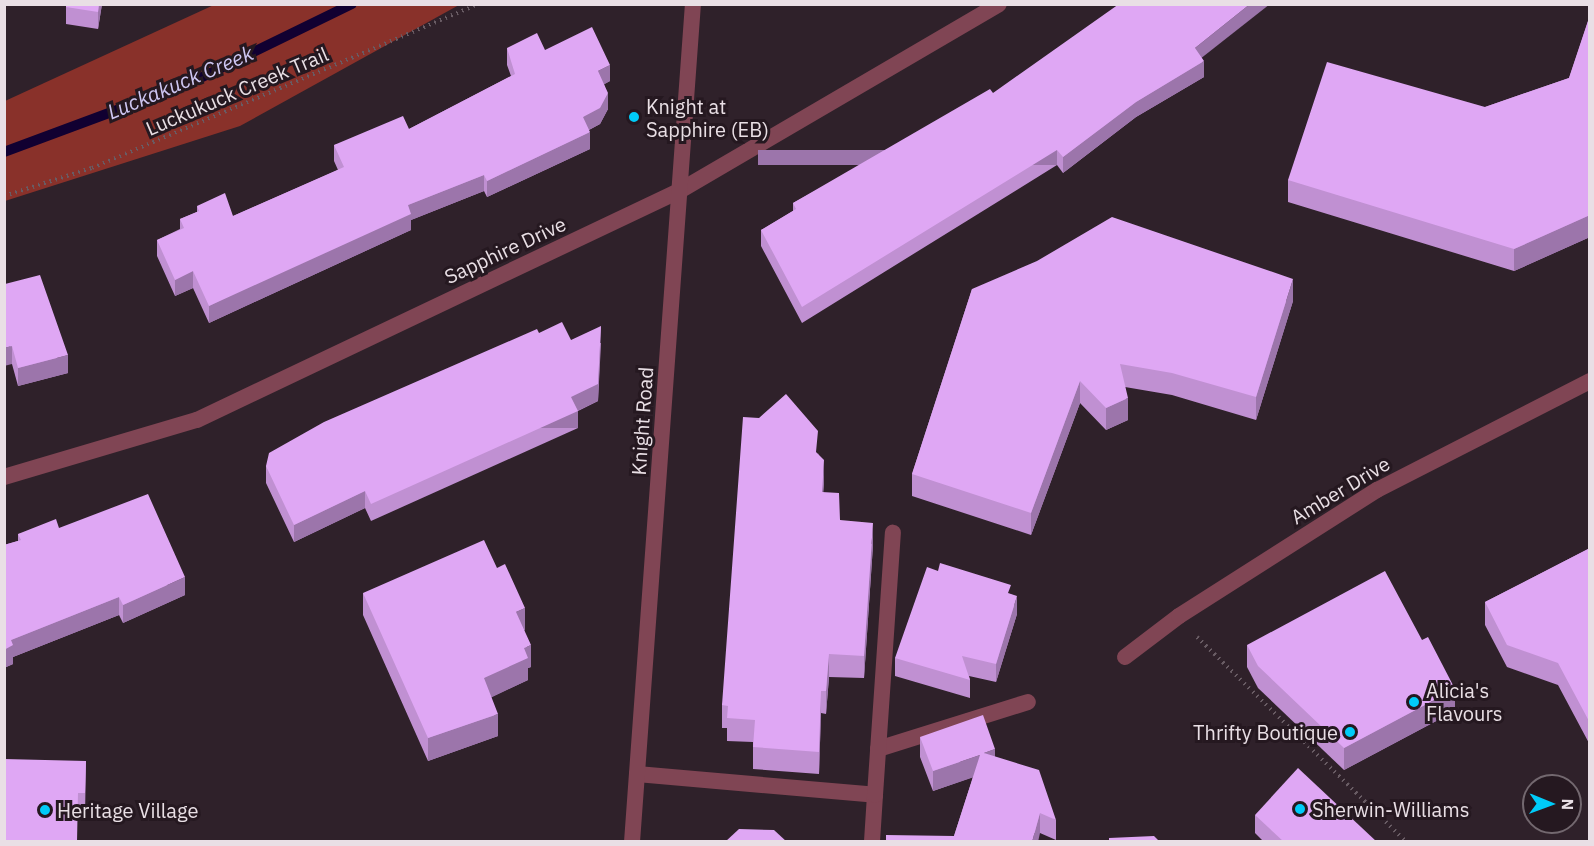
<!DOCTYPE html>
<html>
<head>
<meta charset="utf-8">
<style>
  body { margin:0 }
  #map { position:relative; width:1594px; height:846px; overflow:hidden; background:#2f212a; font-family:"IBM Plex Sans",sans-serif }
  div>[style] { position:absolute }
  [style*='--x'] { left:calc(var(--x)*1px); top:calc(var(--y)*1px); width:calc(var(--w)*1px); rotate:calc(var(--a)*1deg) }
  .forest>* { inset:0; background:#89312a }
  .stream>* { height:10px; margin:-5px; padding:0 5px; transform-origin:5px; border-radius:5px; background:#110031 }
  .path>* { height:4px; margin-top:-2px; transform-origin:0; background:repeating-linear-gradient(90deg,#695c64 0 1.5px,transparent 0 6px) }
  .service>* { height:16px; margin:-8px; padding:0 8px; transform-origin:8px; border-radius:8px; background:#804554 }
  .minor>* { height:16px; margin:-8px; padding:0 8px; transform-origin:8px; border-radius:8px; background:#804554 }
  .tertiary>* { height:16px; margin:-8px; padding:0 8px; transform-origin:8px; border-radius:8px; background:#804554 }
  .wall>* { inset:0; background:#c090d2 }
  .shaded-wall>* { inset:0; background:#9c75ab; transform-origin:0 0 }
  .building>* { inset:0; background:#dfa7f4 }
  .dots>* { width:16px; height:16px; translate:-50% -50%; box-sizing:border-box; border:3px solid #251820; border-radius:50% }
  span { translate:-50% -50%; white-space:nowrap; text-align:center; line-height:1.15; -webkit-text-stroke:6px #251820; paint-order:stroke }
  .street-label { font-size:20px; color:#e9dfe5 }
  .poi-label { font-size:20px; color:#e9dfe5 }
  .left { translate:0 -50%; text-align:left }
  .right { translate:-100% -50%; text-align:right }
  .water-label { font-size:21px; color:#cec6f2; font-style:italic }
  .frame { position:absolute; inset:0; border:6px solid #e9dfe5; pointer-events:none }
  .north { position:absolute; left:1522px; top:774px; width:60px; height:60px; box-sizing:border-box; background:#251820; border:2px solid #73686f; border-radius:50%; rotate:91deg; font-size:16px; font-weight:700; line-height:24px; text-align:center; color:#e9dfe5 }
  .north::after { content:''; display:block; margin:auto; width:21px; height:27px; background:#00cbf8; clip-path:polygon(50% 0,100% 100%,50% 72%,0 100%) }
</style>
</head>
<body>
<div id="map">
  <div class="forest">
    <div style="clip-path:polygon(216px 4px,459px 5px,240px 126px,5px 201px,5px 101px)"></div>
  </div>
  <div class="stream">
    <div style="--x:4;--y:152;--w:198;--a:-20.4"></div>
    <div style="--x:190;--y:83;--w:180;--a:-26"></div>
  </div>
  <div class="path">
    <div style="--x:4;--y:196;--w:92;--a:-17.7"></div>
    <div style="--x:92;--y:168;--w:420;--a:-23"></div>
    <div style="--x:1197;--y:637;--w:293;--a:44.4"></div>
  </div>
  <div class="service">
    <div style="--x:878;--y:749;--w:157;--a:-17.4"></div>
    <div style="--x:637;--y:774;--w:239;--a:5"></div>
    <div style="--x:875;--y:795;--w:47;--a:93.7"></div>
    <div style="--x:875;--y:795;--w:263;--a:-86.1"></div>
  </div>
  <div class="minor">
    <div style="--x:4;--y:477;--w:201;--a:-16.5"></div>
    <div style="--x:197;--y:420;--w:536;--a:-25.42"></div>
    <div style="--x:681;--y:190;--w:368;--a:-30.3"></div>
    <div style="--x:1125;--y:657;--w:68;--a:-37.2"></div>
    <div style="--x:1179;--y:616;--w:235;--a:-32.5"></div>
    <div style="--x:1377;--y:490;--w:239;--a:-27.1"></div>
  </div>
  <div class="tertiary">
    <div style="--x:632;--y:842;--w:840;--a:-85.84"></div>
  </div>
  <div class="wall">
    <div style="clip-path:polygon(66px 4px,102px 4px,98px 29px,66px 24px)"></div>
    <div style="clip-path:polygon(1590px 15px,1590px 237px,1514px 271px,1288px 202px,1288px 180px,1485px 107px,1569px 78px)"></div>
    <div style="clip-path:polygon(507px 48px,545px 50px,610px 81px,604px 84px,608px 109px,600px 124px,589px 130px,590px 149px,487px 197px,484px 191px,411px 220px,411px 230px,209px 323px,193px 288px,175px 296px,157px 256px,157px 240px,180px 229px,180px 219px,197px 212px,197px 206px,233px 216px,338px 170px,334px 161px,334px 145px,409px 129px,511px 76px,507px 65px)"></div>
    <div style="clip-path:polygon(1202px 58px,1204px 77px,1136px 117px,1063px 173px,1057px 165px,802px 323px,761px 246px,761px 230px,793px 211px,793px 203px,993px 93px)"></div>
    <div style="clip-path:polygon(5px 284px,68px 373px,18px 386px,12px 364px)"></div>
    <div style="clip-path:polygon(972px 289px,1293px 301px,1256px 420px,1172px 395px,1125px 387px,1128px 420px,1106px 430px,1080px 403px,1031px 535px,912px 496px,912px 474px)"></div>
    <div style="clip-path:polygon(539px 333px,571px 340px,601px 343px,598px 401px,578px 411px,578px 428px,371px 521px,365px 508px,294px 542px,266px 483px,266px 466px)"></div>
    <div style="clip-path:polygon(818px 453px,824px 482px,823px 492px,840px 520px,873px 545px,864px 678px,829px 677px,826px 714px,821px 713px,819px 774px,753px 769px,753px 742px,727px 741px,727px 728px,722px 728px,722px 705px)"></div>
    <div style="clip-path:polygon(59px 528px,185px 595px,123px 623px,119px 615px,13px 657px,13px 664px,4px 668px,4px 545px,18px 541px,18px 534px)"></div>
    <div style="clip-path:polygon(1590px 548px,1590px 745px,1558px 685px,1507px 667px,1485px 625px,1485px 602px)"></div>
    <div style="clip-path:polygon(363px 593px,525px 630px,524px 630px,531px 667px,528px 668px,528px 680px,491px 697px,498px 736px,428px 761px,363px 615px)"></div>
    <div style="clip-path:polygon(1011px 594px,1017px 614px,996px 682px,969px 676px,970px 680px,970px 698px,895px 676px,895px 658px)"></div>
    <div style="clip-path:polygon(1247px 645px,1455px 711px,1344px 770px,1258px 688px,1247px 667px)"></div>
    <div style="clip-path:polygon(920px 737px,1056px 820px,1056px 840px,1040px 833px,954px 836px,973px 777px,933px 791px,920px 757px)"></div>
    <div style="clip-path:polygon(86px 761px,85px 816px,78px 815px,4px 842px)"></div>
    <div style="clip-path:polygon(1255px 815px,1377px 842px,1264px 842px,1255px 833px)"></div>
  </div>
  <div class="shaded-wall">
    <div style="clip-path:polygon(99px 4px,102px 4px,98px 29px,98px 12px)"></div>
    <div style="clip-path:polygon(1250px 4px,1270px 4px,1195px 63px,1195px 48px)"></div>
    <div style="clip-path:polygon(1204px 61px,1204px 77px,1136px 117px,1063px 173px,1063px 157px,1136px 102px)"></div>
    <div style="clip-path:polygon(610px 65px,610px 81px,598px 88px,598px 71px)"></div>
    <div style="clip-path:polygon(608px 93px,608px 109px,600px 124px,583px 133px,583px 117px)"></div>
    <div style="clip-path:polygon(590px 132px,590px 149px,487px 197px,487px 181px)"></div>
    <div style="left:1057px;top:150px;width:15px;height:299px;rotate:90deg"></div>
    <div style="clip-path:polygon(484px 175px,484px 191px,411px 220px,411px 230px,209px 323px,209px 306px,408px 205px)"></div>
    <div style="clip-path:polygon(1590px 215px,1590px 237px,1514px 271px,1514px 249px)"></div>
    <div style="clip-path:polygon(193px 271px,193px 288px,175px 296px,175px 280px)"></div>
    <div style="clip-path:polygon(1293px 279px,1293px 301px,1256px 420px,1256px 397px)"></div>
    <div style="clip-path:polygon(601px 326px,598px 401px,571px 414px,571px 397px)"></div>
    <div style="clip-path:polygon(12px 346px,12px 364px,4px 366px,4px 348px)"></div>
    <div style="clip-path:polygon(68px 355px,68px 373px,18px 386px,18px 368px)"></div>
    <div style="clip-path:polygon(1080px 381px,1080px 403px,1031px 535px,1031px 513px)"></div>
    <div style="clip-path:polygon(1128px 398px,1128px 420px,1106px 430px,1106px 408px)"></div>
    <div style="left:578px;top:411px;width:17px;height:227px;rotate:90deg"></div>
    <div style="clip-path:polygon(824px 460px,824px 482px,822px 514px,822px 492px)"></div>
    <div style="clip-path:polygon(365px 491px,365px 508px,294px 542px,294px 525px)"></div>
    <div style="clip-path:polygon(873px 523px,873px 545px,864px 678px,864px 656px)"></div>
    <div style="clip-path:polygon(185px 577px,185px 595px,123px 623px,123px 605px)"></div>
    <div style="clip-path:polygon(1017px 596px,1017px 614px,996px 682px,996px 664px)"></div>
    <div style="clip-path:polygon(119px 597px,119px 615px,13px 657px,13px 664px,4px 668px,4px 650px,11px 640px)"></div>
    <div style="clip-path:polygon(525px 608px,525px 630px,516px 634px,516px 612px)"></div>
    <div style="clip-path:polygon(531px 645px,531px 667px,528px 668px,528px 680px,484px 701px,484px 678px,524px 648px)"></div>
    <div style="clip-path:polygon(829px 654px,829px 677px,826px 714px,826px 691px)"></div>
    <div style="clip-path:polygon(1455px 689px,1455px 711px,1344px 770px,1344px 748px)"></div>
    <div style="clip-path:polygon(821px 691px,821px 713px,819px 774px,819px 752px)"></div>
    <div style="clip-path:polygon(498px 714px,498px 736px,428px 761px,428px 738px)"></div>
    <div style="clip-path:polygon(995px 749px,995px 769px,984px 753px)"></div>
    <div style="clip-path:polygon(980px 755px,980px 775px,933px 791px,933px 771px)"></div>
    <div style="clip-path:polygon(1040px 813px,1040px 833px,1038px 842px,1032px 842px)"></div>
  </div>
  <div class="building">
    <div style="clip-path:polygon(66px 4px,99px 4px,98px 12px,66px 7px)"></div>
    <div style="clip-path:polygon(1119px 4px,1250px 4px,1195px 48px,1204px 61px,1136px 102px,1063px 157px,1057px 150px,802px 307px,761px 230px,796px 209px,793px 203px,990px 89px,993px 93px)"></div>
    <div style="clip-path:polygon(1590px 15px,1590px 215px,1514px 249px,1288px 180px,1327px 62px,1485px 107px,1569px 78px)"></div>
    <div style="clip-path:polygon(592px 27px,610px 65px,598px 71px,608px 93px,600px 108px,583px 117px,590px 132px,487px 181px,484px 175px,408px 205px,411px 214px,209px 306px,193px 271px,175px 280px,157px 240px,184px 228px,180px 219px,199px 211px,197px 206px,225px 193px,233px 216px,344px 167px,334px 145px,403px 116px,409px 129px,515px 74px,507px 48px,537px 33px,545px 50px)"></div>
    <div style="clip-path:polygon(1112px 217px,1293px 279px,1256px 397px,1172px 373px,1120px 364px,1128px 398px,1106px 408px,1080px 381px,1031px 513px,912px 474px,972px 289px,1037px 261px)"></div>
    <div style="clip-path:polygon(40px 275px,68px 355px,18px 368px,12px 346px,4px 348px,4px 283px,5px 284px)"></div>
    <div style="clip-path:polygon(562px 322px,571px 340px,601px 326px,598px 384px,571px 397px,578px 411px,371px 504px,365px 491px,294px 525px,266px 466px,269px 453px,324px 422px,537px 329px,539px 333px)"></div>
    <div style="clip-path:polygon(786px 394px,818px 431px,816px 452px,824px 460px,822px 492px,839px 493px,840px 520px,873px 523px,864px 656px,829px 654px,826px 691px,821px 691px,819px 752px,753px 747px,755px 720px,727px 718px,728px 706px,722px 705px,743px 417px,759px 418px)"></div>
    <div style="clip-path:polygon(148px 494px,185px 577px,123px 605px,119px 597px,11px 640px,13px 645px,4px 650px,4px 545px,21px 540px,18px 534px,56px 519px,59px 528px)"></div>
    <div style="clip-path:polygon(484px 540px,497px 568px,505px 564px,525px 608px,516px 612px,531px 645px,524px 648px,528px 658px,484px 678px,498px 714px,428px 738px,363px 593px)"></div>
    <div style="clip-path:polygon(1590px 548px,1590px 723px,1558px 663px,1507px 645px,1485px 602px)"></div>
    <div style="clip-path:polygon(940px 563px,1011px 585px,1008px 593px,1017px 596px,996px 664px,962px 656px,970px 680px,895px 658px,927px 567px,938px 571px)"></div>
    <div style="clip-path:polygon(1385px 571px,1422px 640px,1428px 637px,1455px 689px,1344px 748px,1258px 666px,1247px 645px)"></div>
    <div style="clip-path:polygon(983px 715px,995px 749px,984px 753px,1039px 770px,1056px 820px,1040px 813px,1032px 842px,886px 842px,886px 835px,954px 836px,980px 755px,933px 771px,920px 737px)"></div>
    <div style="clip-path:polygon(4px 759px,86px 761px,85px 793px,78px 793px,77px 842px,4px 842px)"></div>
    <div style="clip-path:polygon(1298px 768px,1377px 842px,1284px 842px,1255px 815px)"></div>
    <div style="clip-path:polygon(739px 829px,774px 830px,787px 842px,725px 842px)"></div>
    <div style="clip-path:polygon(1154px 836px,1160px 842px,1109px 842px,1109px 838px)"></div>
  </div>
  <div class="dots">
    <div style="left:634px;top:117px;background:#00cbf8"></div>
    <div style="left:1414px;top:702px;background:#00cbf8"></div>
    <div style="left:1350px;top:732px;background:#00cbf8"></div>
    <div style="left:1300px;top:809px;background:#00cbf8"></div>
    <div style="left:45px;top:810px;background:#00cbf8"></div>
  </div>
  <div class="street-label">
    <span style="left:237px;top:91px;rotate:-23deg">Luckukuck Creek Trail</span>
    <span style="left:505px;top:250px;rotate:-25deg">Sapphire Drive</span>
    <span style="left:642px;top:421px;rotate:-86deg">Knight Road</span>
    <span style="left:1340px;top:490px;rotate:-31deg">Amber Drive</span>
  </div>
  <div class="poi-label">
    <span class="left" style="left:646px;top:118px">Knight at<br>Sapphire (EB)</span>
    <span class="left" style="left:1426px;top:702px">Alicia's<br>Flavours</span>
    <span class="right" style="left:1338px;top:732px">Thrifty Boutique</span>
    <span class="left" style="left:1312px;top:809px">Sherwin-Williams</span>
    <span class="left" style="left:57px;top:810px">Heritage Village</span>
  </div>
  <div class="water-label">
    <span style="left:180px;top:82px;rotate:-23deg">Luckakuck Creek</span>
  </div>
  <div class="frame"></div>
  <div class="north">N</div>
</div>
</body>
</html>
